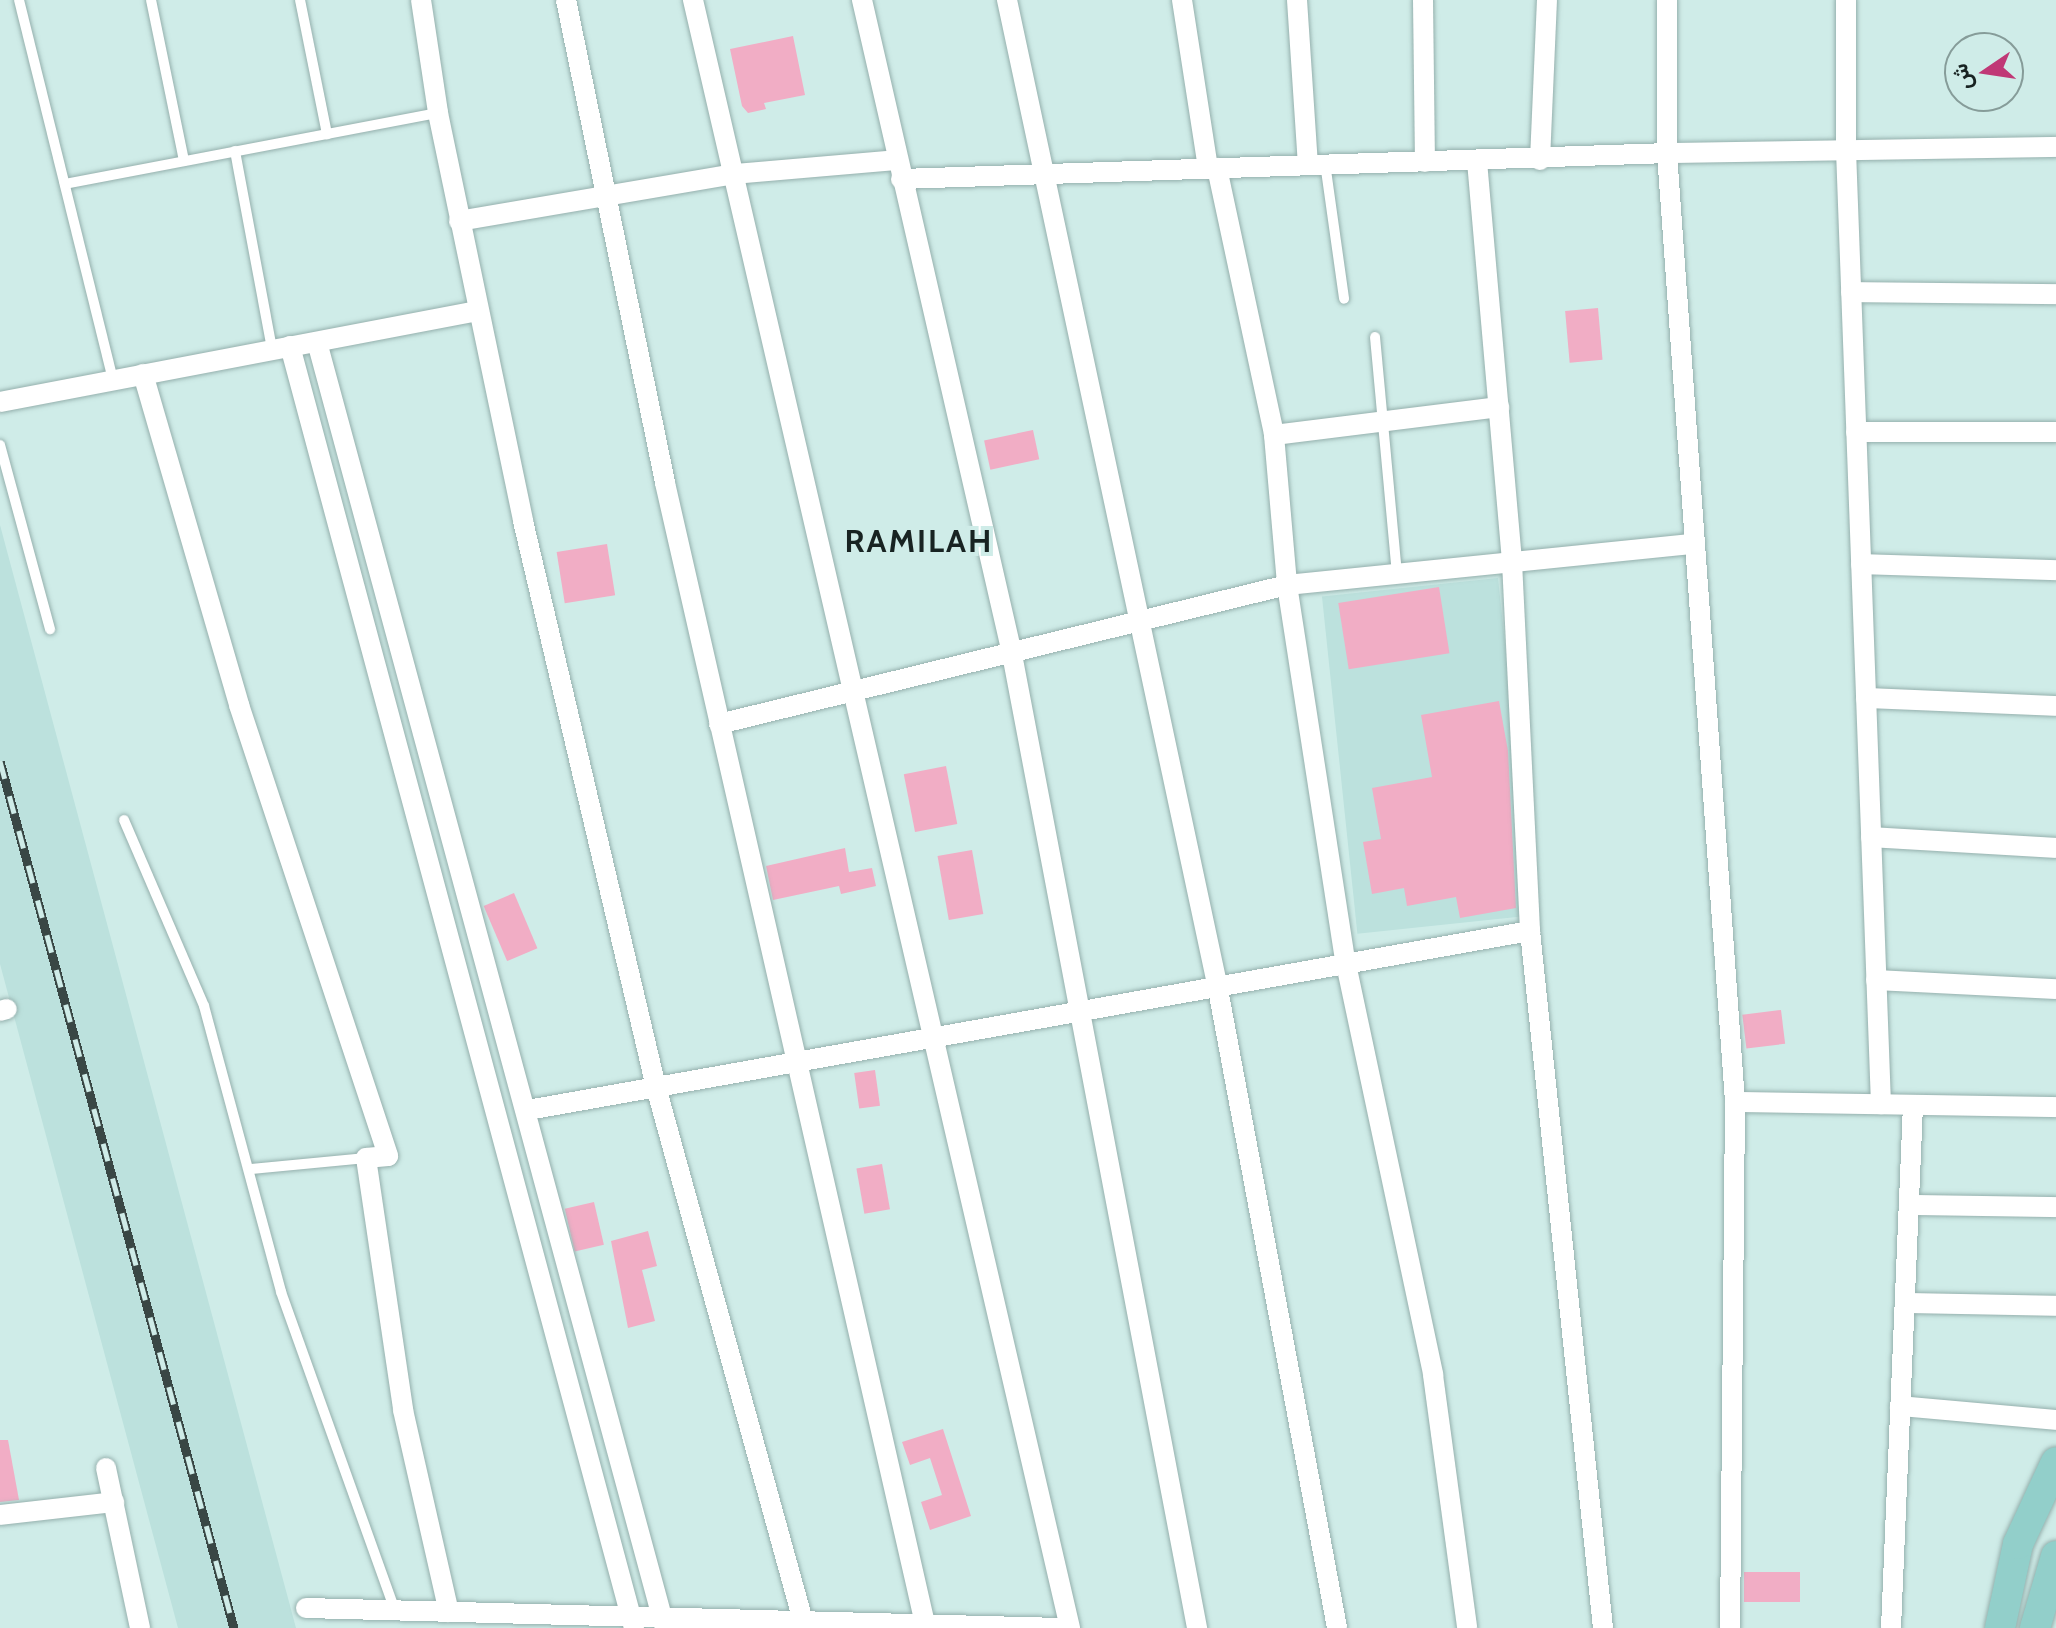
<!DOCTYPE html>
<html>
<head>
<meta charset="utf-8">
<style>
  body { margin:0 }
  #map { position:relative; width:2056px; height:1628px; overflow:hidden; background:#cfece8; font-family:Cabin,Vazirmatn,sans-serif }
  div>[style] { position:absolute }
  [style*='--x'] { left:calc(var(--x)*1px); top:calc(var(--y)*1px); width:calc(var(--w)*1px); rotate:calc(var(--a)*1deg) }
  .built>* { inset:0; background:#bce1dd; transform-origin:0 0 }
  .building>* { inset:0; background:#f1adc5; transform-origin:0 0 }
  .roads { filter:drop-shadow(0 0 2px #95b0ad) drop-shadow(0 0 2px #95b0ad) }
  .service>* { height:10px; margin:-5px; padding:0 5px; transform-origin:5px; border-radius:5px; background:#fff }
  .minor>* { height:20px; margin:-10px; padding:0 10px; transform-origin:10px; border-radius:10px; background:#fff }
  .primary>* { height:30px; margin:-15px; padding:0 15px; transform-origin:15px; border-radius:15px; background:#92cfca }
  .rail>* { height:9px; margin-top:-4.5px; transform-origin:0; background:repeating-linear-gradient(90deg,#cfece8 0 18px,#394745 0 36px); box-sizing:border-box; border-block:2px solid #394745 }
  span { translate:-50% -50%; white-space:nowrap; text-align:center; line-height:1.15; -webkit-text-stroke:8px #cfece8; paint-order:stroke }
  .district-label { font-size:32px; color:#182322; font-weight:700; letter-spacing:2px }
  .north { position:absolute; left:1944px; top:32px; width:80px; height:80px; box-sizing:border-box; background:#cfece8; border:2px solid #869c99; border-radius:50%; rotate:257deg; font-size:22px; font-weight:700; line-height:32px; text-align:center; color:#182322 }
  .north::after { content:''; display:block; margin:auto; width:28px; height:36px; background:#c03876; clip-path:polygon(50% 0,100% 100%,50% 72%,0 100%) }
</style>
</head>
<body>
<div id="map">
  <div class="built">
    <div style="clip-path:polygon(0 525px,296px 1628px,178px 1628px,0 964px)"></div>
    <div style="left:1498px;top:578px;width:339px;height:177px;rotate:84deg"></div>
  </div>
  <div class="building">
    <div style="clip-path:polygon(793px 36px,805px 95px,764px 103px,766px 109px,748px 113px,742px 106px,730px 49px)"></div>
    <div style="left:1598px;top:308px;width:52px;height:33px;rotate:85deg"></div>
    <div style="left:1033px;top:430px;width:30px;height:50px;rotate:78deg"></div>
    <div style="left:607px;top:544px;width:52px;height:51px;rotate:81deg"></div>
    <div style="left:1439px;top:587px;width:67px;height:102px;rotate:81deg"></div>
    <div style="clip-path:polygon(1499px 701px,1508px 751px,1516px 908px,1460px 918px,1456px 897px,1407px 906px,1404px 888px,1372px 894px,1363px 842px,1381px 839px,1372px 788px,1432px 777px,1421px 715px)"></div>
    <div style="left:946px;top:766px;width:59px;height:43px;rotate:79deg"></div>
    <div style="clip-path:polygon(845px 848px,849px 872px,872px 868px,876px 886px,841px 894px,839px 886px,773px 900px,766px 866px)"></div>
    <div style="left:972px;top:850px;width:65px;height:35px;rotate:80deg"></div>
    <div style="left:514px;top:893px;width:60px;height:33px;rotate:67deg"></div>
    <div style="left:1781px;top:1010px;width:34px;height:39px;rotate:83deg"></div>
    <div style="left:875px;top:1070px;width:36px;height:21px;rotate:82deg"></div>
    <div style="left:882px;top:1164px;width:46px;height:26px;rotate:80deg"></div>
    <div style="left:594px;top:1202px;width:44px;height:30px;rotate:77deg"></div>
    <div style="clip-path:polygon(648px 1231px,657px 1266px,642px 1270px,655px 1321px,628px 1328px,611px 1241px)"></div>
    <div style="clip-path:polygon(943px 1429px,971px 1516px,930px 1530px,921px 1502px,942px 1495px,930px 1458px,910px 1465px,902px 1442px)"></div>
    <div style="clip-path:polygon(0 1440px,8px 1440px,19px 1500px,0 1502px)"></div>
    <div style="left:1800px;top:1572px;width:30px;height:56px;rotate:90deg"></div>
  </div>
  <div class="roads">
    <div class="service">
      <div style="--x:19;--y:0;--w:391;--a:76.1"></div>
      <div style="--x:151;--y:0;--w:164;--a:78.4"></div>
      <div style="--x:300;--y:0;--w:137;--a:78.6"></div>
      <div style="--x:235;--y:151;--w:201;--a:79.4"></div>
      <div style="--x:1325;--y:163;--w:137;--a:82"></div>
      <div style="--x:65;--y:184;--w:380;--a:-10.8"></div>
      <div style="--x:1375;--y:337;--w:240;--a:84.7"></div>
      <div style="--x:0;--y:445;--w:191;--a:74.8"></div>
      <div style="--x:124;--y:820;--w:202;--a:66.7"></div>
      <div style="--x:204;--y:1006;--w:296;--a:74.9"></div>
      <div style="--x:281;--y:1292;--w:339;--a:70.3"></div>
      <div style="--x:251;--y:1169;--w:116;--a:-5.5"></div>
    </div>
    <div class="minor">
      <div style="--x:421;--y:0;--w:114;--a:81.4"></div>
      <div style="--x:438;--y:113;--w:417;--a:78.2"></div>
      <div style="--x:523;--y:521;--w:581;--a:76.78"></div>
      <div style="--x:656;--y:1087;--w:554;--a:74.61"></div>
      <div style="--x:566;--y:0;--w:493;--a:78.4"></div>
      <div style="--x:665;--y:483;--w:1170;--a:77.16"></div>
      <div style="--x:693;--y:0;--w:1671;--a:76.96"></div>
      <div style="--x:862;--y:0;--w:666;--a:77.07"></div>
      <div style="--x:1011;--y:649;--w:997;--a:79.24"></div>
      <div style="--x:1007;--y:0;--w:1006;--a:77.95"></div>
      <div style="--x:1217;--y:984;--w:655;--a:79.44"></div>
      <div style="--x:1182;--y:0;--w:170;--a:81.2"></div>
      <div style="--x:1297;--y:0;--w:164;--a:86.2"></div>
      <div style="--x:1423;--y:0;--w:162;--a:89.3"></div>
      <div style="--x:1667;--y:0;--w:153;--a:90"></div>
      <div style="--x:1667;--y:153;--w:951;--a:85.9"></div>
      <div style="--x:1735;--y:1102;--w:526;--a:90.54"></div>
      <div style="--x:1846;--y:0;--w:150;--a:90"></div>
      <div style="--x:1846;--y:150;--w:955;--a:87.9"></div>
      <div style="--x:1540;--y:160;--w:160;--a:-87.5"></div>
      <div style="--x:1477;--y:161;--w:403;--a:85"></div>
      <div style="--x:1512;--y:562;--w:369;--a:87.2"></div>
      <div style="--x:1530;--y:931;--w:701;--a:84.02"></div>
      <div style="--x:1217;--y:168;--w:273;--a:77.9"></div>
      <div style="--x:1274;--y:435;--w:151;--a:85"></div>
      <div style="--x:1287;--y:585;--w:384;--a:81.2"></div>
      <div style="--x:1346;--y:964;--w:420;--a:78"></div>
      <div style="--x:1433;--y:1375;--w:255;--a:82.3"></div>
      <div style="--x:901;--y:179;--w:766;--a:-1.94"></div>
      <div style="--x:1667;--y:153;--w:389;--a:-0.9"></div>
      <div style="--x:459;--y:221;--w:279;--a:-9.7"></div>
      <div style="--x:734;--y:174;--w:164;--a:-4.9"></div>
      <div style="--x:1851;--y:292;--w:205;--a:0.6"></div>
      <div style="--x:317;--y:342;--w:1332;--a:74.86"></div>
      <div style="--x:290;--y:346;--w:1327;--a:74.98"></div>
      <div style="--x:143;--y:374;--w:345;--a:73.8"></div>
      <div style="--x:239;--y:705;--w:475;--a:71.7"></div>
      <div style="--x:388;--y:1156;--w:22;--a:175"></div>
      <div style="--x:366;--y:1158;--w:255;--a:81.6"></div>
      <div style="--x:403;--y:1410;--w:207;--a:77.2"></div>
      <div style="--x:0;--y:402;--w:486;--a:-10.8"></div>
      <div style="--x:1856;--y:432;--w:200;--a:0"></div>
      <div style="--x:1274;--y:435;--w:227;--a:-7.1"></div>
      <div style="--x:1861;--y:564;--w:195;--a:1.8"></div>
      <div style="--x:1866;--y:698;--w:190;--a:2.4"></div>
      <div style="--x:719;--y:724;--w:585;--a:-13.75"></div>
      <div style="--x:1287;--y:585;--w:406;--a:-5.8"></div>
      <div style="--x:1871;--y:837;--w:185;--a:3.4"></div>
      <div style="--x:1876;--y:980;--w:180;--a:2.9"></div>
      <div style="--x:0;--y:1011;--w:7;--a:-16"></div>
      <div style="--x:1735;--y:1102;--w:321;--a:0.9"></div>
      <div style="--x:528;--y:1110;--w:1018;--a:-10.13"></div>
      <div style="--x:1909;--y:1205;--w:147;--a:0.8"></div>
      <div style="--x:1905;--y:1303;--w:151;--a:1.1"></div>
      <div style="--x:1900;--y:1406;--w:157;--a:5.1"></div>
      <div style="--x:106;--y:1468;--w:164;--a:78"></div>
      <div style="--x:0;--y:1515;--w:115;--a:-6.5"></div>
      <div style="--x:306;--y:1608;--w:755;--a:1.52"></div>
      <div style="--x:1891;--y:1628;--w:523;--a:-87.59"></div>
    </div>
    <div class="primary">
      <div style="--x:2000;--y:1628;--w:86;--a:-77.9"></div>
      <div style="--x:2018;--y:1544;--w:90;--a:-65.1"></div>
      <div style="--x:2035;--y:1628;--w:75;--a:-73.7"></div>
    </div>
  </div>
  <div class="rail">
    <div style="--x:0;--y:761;--w:898;--a:74.9"></div>
  </div>
  <div class="district-label">
    <span style="left:919px;top:541px">RAMILAH</span>
  </div>
  <div class="north">ش</div>
</div>
</body>
</html>
